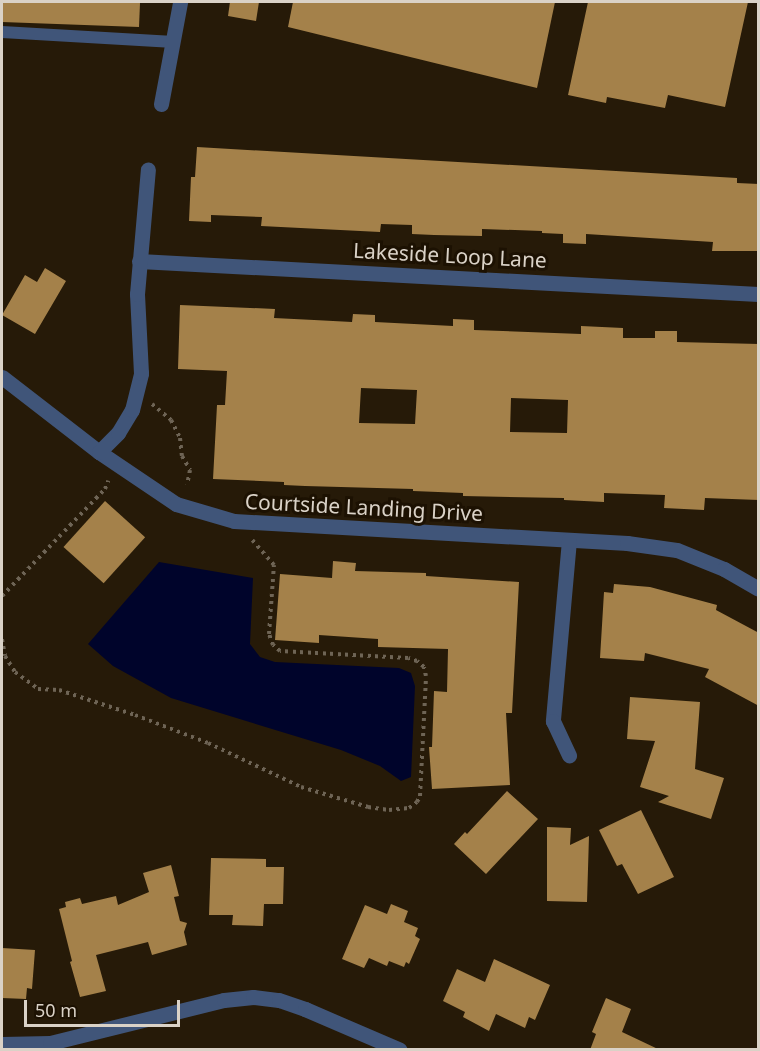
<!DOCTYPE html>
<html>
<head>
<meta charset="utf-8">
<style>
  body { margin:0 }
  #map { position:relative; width:760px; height:1051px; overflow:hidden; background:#261a08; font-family:"Noto Sans",sans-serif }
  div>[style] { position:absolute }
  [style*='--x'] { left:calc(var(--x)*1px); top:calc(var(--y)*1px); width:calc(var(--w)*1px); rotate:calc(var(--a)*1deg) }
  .water>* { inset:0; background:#00042b }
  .building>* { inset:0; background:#a4814a; transform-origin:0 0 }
  .path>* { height:4px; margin-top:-2px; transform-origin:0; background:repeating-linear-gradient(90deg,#6e6455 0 3px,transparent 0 7.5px) }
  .lane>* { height:12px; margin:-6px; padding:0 6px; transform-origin:6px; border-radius:6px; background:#405579 }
  .street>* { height:15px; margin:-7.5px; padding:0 7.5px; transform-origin:7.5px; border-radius:7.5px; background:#405579 }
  span { translate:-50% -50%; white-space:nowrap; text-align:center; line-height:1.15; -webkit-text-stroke:6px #1c1102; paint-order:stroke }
  .street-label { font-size:21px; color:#dad2c7 }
  .frame { position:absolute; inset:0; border:3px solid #dad2c7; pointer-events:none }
  .scale { position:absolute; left:24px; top:1000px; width:156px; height:27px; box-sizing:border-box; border:3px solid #dad2c7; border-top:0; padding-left:8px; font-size:18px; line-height:21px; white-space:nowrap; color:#dad2c7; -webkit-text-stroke:4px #1c1102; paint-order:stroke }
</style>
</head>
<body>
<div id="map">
  <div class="water">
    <div style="clip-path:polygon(159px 562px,253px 578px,250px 644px,260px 657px,275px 662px,399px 668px,411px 673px,415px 686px,411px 777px,401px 781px,380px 766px,341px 750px,171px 698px,113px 666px,88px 644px)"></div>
  </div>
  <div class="building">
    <div style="clip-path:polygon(2px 2px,140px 3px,139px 27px,2px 22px)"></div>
    <div style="clip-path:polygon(230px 2px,259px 2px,256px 21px,228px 16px)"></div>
    <div style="clip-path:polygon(293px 2px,555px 2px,537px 88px,288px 27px)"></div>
    <div style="clip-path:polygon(588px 2px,748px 2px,725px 107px,668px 95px,665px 108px,607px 97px,606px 103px,568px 95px)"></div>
    <div style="clip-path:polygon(197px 147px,737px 178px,737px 183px,759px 184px,759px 251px,712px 251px,713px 242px,586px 234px,586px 244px,563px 243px,563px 234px,542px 233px,542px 231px,482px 229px,482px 236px,434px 235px,412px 234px,412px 225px,381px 224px,380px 232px,261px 226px,262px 217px,211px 215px,211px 222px,189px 221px,191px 177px,195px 177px)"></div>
    <div style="clip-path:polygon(45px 268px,66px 281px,35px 334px,2px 315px,25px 275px,37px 282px)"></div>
    <div style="clip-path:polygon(evenodd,180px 305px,275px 309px,274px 318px,314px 320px,352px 322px,353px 314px,375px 315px,375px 322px,453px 326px,453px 319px,474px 320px,474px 330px,581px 334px,581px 326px,623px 328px,623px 338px,655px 338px,655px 331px,677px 331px,677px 342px,759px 344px,759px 500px,705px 498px,704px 510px,664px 508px,665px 495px,604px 493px,604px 502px,564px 500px,564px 498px,463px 496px,463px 493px,413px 491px,413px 489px,305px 486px,284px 485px,284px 482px,213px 479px,217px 405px,225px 405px,227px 371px,178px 369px,180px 305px,361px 388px,417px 390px,415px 424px,359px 423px,361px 388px,180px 305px,511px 398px,568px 400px,567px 433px,510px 432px,511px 398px)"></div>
    <div style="left:105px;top:501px;width:54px;height:62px;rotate:42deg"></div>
    <div style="clip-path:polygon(333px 561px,356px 563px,355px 571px,426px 573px,426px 576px,519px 582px,512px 713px,506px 713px,510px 785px,432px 789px,429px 747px,432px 747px,434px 691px,447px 692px,448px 649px,378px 647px,378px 639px,319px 635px,319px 643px,275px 640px,280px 574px,332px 578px)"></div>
    <div style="clip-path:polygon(614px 584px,650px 587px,717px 605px,716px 610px,759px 633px,759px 706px,705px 677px,709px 669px,645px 653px,644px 661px,600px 658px,604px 592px,613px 593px)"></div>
    <div style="clip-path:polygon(630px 697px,700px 702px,695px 769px,724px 778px,711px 819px,658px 802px,669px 796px,640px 787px,655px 741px,627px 739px)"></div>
    <div style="clip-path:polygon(507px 791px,538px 819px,486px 874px,454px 844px,465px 832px,467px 834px)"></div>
    <div style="clip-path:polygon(641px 810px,674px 877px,638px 894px,622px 864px,617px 866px,599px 830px)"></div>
    <div style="clip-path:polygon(547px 827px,571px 828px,570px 845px,589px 836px,587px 902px,547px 901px)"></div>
    <div style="clip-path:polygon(211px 858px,266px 859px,266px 867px,284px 867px,283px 904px,264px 904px,263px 926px,232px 925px,233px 915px,209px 915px)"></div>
    <div style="clip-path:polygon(171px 865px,179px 896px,174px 897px,180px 921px,187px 923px,184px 932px,187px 945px,152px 955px,148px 942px,96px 955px,106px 991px,80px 997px,70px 962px,72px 961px,59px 909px,66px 907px,65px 902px,80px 898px,82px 904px,116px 896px,118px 905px,149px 892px,143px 873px)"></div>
    <div style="clip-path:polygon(391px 904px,408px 911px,404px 922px,418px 928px,415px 936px,420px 939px,409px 964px,406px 962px,404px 967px,389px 961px,387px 966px,369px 958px,364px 968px,342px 959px,365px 905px,387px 914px)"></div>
    <div style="clip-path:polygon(2px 948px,35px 950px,32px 989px,27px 988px,26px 999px,2px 998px)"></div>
    <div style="clip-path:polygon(494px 959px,550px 985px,535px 1020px,529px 1017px,525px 1028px,496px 1014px,489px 1031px,463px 1017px,465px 1012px,443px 1001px,457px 969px,485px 982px)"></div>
    <div style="clip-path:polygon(606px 998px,631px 1009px,622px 1032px,660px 1050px,590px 1050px,596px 1034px,592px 1032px)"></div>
  </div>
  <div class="path">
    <div style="--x:152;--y:404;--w:25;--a:40"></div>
    <div style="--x:171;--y:420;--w:20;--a:63"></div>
    <div style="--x:180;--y:438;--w:18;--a:84"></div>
    <div style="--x:182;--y:456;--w:16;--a:60"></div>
    <div style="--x:190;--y:470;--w:15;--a:101"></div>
    <div style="--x:2;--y:596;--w:149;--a:-46.1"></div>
    <div style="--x:105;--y:489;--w:9;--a:-69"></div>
    <div style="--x:2;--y:639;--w:17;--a:80"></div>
    <div style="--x:5;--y:656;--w:19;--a:58"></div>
    <div style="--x:15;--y:672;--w:29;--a:36"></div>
    <div style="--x:38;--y:689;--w:21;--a:3"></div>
    <div style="--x:59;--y:690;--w:80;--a:18.2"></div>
    <div style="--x:135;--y:715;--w:78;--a:21"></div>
    <div style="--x:208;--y:743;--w:103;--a:25.3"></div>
    <div style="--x:301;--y:787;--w:70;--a:16.6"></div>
    <div style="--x:368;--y:807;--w:21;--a:8"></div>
    <div style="--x:389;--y:810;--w:20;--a:-6"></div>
    <div style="--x:409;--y:808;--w:10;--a:-37"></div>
    <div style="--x:417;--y:802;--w:7;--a:-63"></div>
    <div style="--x:420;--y:796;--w:120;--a:-87.1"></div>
    <div style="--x:426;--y:676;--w:9;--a:-103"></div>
    <div style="--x:424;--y:667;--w:9;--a:-139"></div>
    <div style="--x:417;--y:661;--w:9;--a:-162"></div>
    <div style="--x:408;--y:658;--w:128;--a:-176.9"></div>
    <div style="--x:280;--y:651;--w:9;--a:-139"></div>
    <div style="--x:273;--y:645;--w:12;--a:-110"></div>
    <div style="--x:269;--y:634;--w:69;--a:-85.9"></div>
    <div style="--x:274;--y:565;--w:33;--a:-131"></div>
  </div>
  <div class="lane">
    <div style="--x:2;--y:32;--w:172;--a:3.3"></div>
  </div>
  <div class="street">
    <div style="--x:161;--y:104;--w:104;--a:-79.4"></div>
    <div style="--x:139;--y:261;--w:620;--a:3.05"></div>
    <div style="--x:2;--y:377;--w:123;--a:37.7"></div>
    <div style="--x:99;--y:452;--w:93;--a:34"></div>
    <div style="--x:176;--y:504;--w:60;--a:16.3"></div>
    <div style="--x:234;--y:521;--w:394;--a:3.2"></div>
    <div style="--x:627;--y:543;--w:50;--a:8"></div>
    <div style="--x:677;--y:550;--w:51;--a:22"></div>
    <div style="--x:724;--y:569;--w:39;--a:30"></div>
    <div style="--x:99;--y:452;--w:27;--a:-45"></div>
    <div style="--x:118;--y:433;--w:27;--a:-59"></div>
    <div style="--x:132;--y:410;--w:38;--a:-76"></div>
    <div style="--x:141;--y:373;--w:79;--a:-92.9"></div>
    <div style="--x:137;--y:294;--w:125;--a:-85"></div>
    <div style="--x:569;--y:540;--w:182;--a:95.1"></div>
    <div style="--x:553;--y:721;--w:38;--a:65"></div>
    <div style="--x:2;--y:1044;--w:48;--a:-1.2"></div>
    <div style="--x:50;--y:1043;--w:179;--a:-13.9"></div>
    <div style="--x:224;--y:1000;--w:29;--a:-6"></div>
    <div style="--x:253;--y:997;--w:26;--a:7"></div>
    <div style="--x:279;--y:1000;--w:28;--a:19"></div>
    <div style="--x:305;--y:1009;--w:103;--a:23.3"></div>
  </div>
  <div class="street-label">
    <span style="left:450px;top:255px;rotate:3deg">Lakeside Loop Lane</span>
    <span style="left:364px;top:507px;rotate:3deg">Courtside Landing Drive</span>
  </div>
  <div class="frame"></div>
  <div class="scale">50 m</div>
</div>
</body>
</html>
